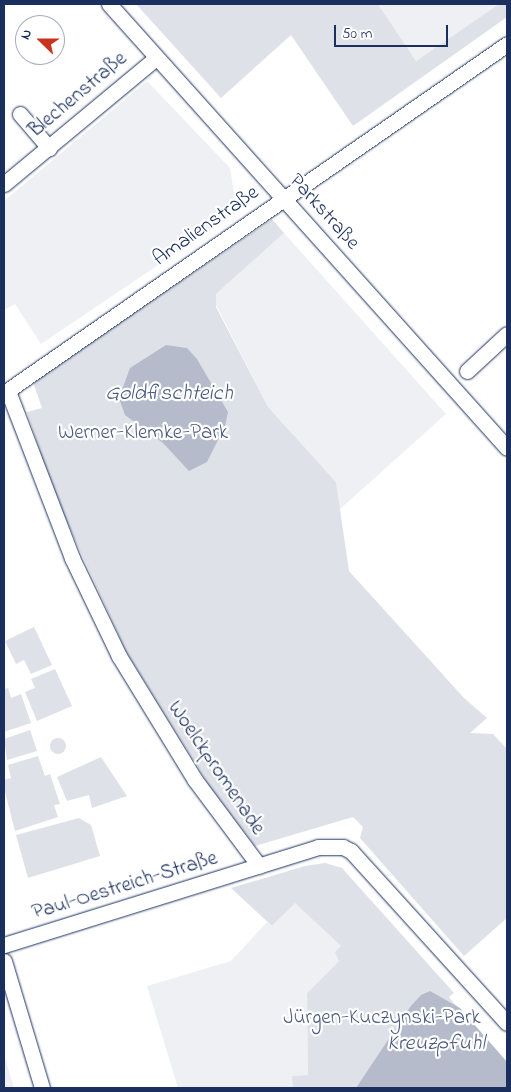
<!DOCTYPE html>
<html>
<head>
<meta charset="utf-8">
<style>
  body { margin:0 }
  #map { position:relative; width:511px; height:1092px; overflow:hidden; background:#fff; font-family:"Indie Flower",sans-serif }
  div>[style] { position:absolute }
  [style*='--x'] { left:calc(var(--x)*1px); top:calc(var(--y)*1px); width:calc(var(--w)*1px); rotate:calc(var(--a)*1deg) }
  .built>* { inset:0; background:#eff0f4 }
  .green>* { inset:0; background:#dee1e7 }
  .round { border-radius:50% }
  .water>* { inset:0; background:#b5bbca }
  .roads { filter:drop-shadow(0 0 1px #1b2f5e) drop-shadow(0 0 1px #1b2f5e) }
  .minor>* { height:15px; margin:-7.5px; padding:0 7.5px; transform-origin:7.5px; border-radius:7.5px; background:#fff }
  span { translate:-50% -50%; white-space:nowrap; text-align:center; line-height:1.15; -webkit-text-stroke:4.5px #fff; paint-order:stroke }
  .street-label { font-size:21px; color:#1b2f5e }
  .park-label { font-size:21px; color:#4c5c80 }
  .water-label { font-size:22px; color:#49597e; font-style:italic }
  .frame { position:absolute; inset:0; border:5px solid #1b2f5e; pointer-events:none }
  .north { position:absolute; left:15px; top:15px; width:50px; height:50px; box-sizing:border-box; background:#fff; border:1px solid #a4acbf; border-radius:50%; rotate:292deg; font-size:14px; font-weight:700; line-height:20px; text-align:center; color:#1b2f5e }
  .north::after { content:''; display:block; margin:auto; width:18px; height:22px; background:#c8321e; clip-path:polygon(50% 0,100% 100%,50% 72%,0 100%) }
  .scale { position:absolute; left:334px; top:25px; width:114px; height:22px; box-sizing:border-box; border:2px solid #1b2f5e; border-top:0; padding-left:6px; font-size:15px; line-height:18px; white-space:nowrap; color:#1b2f5e; -webkit-text-stroke:4px #fff; paint-order:stroke }
</style>
</head>
<body>
<div id="map">
  <div class="built">
    <div style="clip-path:polygon(378px 4px,499px 4px,416px 61px)"></div>
    <div style="clip-path:polygon(147px 81px,230px 168px,237px 212px,41px 344px,15px 304px,4px 310px,4px 201px)"></div>
    <div style="clip-path:polygon(284px 233px,446px 414px,339px 510px,336px 482px,268px 407px,214px 301px,216px 294px)"></div>
    <div style="clip-path:polygon(295px 902px,341px 946px,339px 961px,307px 993px,308px 1075px,293px 1076px,293px 1088px,178px 1088px,147px 986px,231px 961px,267px 922px,272px 926px)"></div>
    <div style="clip-path:polygon(4px 1054px,14px 1088px,4px 1088px)"></div>
  </div>
  <div class="green">
    <div style="clip-path:polygon(136px 4px,378px 4px,416px 61px,499px 4px,507px 4px,507px 17px,353px 126px,291px 35px,221px 98px)"></div>
    <div style="clip-path:polygon(272px 219px,284px 233px,216px 294px,216px 307px,268px 407px,336px 482px,349px 571px,464px 698px,487px 718px,470px 733px,493px 734px,507px 749px,507px 918px,464px 956px,360px 838px,363px 827px,353px 817px,255px 846px,209px 785px,127px 653px,55px 496px,27px 412px,42px 408px,33px 382px)"></div>
    <div style="clip-path:polygon(34px 627px,52px 665px,31px 674px,24px 660px,16px 664px,5px 641px)"></div>
    <div style="clip-path:polygon(55px 669px,72px 706px,37px 721px,25px 692px,35px 688px,31px 679px)"></div>
    <div style="clip-path:polygon(8px 688px,11px 698px,21px 694px,31px 723px,4px 732px,4px 689px)"></div>
    <div style="clip-path:polygon(30px 730px,37px 751px,7px 760px,4px 739px)"></div>
    <div class="round" style="left:50px;top:738px;width:16px;height:16px"></div>
    <div style="clip-path:polygon(38px 756px,45px 776px,50px 774px,60px 804px,54px 805px,58px 817px,15px 831px,4px 788px,4px 780px,11px 778px,8px 765px)"></div>
    <div style="clip-path:polygon(101px 757px,127px 796px,92px 808px,89px 795px,67px 801px,57px 777px)"></div>
    <div style="clip-path:polygon(79px 818px,91px 825px,100px 856px,28px 878px,16px 835px)"></div>
    <div style="clip-path:polygon(325px 863px,342px 868px,454px 993px,449px 997px,452px 1001px,507px 1062px,507px 1088px,293px 1088px,292px 1076px,308px 1075px,307px 993px,339px 961px,335px 952px,341px 946px,295px 903px,272px 926px,231px 888px,305px 866px)"></div>
  </div>
  <div class="water">
    <div style="clip-path:polygon(166px 345px,187px 348px,197px 359px,228px 412px,225px 426px,207px 462px,189px 471px,163px 443px,125px 415px,119px 398px,130px 368px)"></div>
    <div style="clip-path:polygon(430px 991px,460px 1008px,507px 1062px,507px 1088px,356px 1088px,410px 1007px,421px 995px)"></div>
  </div>
  <div class="roads">
    <div class="minor">
      <div style="--x:109;--y:4;--w:596;--a:48.13"></div>
      <div style="--x:20;--y:114;--w:45;--a:49.5"></div>
      <div style="--x:4;--y:184;--w:197;--a:-39.7"></div>
      <div style="--x:467;--y:371;--w:54;--a:-42.8"></div>
      <div style="--x:8;--y:391;--w:179;--a:69"></div>
      <div style="--x:72;--y:558;--w:109;--a:64.4"></div>
      <div style="--x:119;--y:656;--w:145;--a:58.5"></div>
      <div style="--x:195;--y:780;--w:107;--a:53.3"></div>
      <div style="--x:4;--y:393;--w:612;--a:-34.75"></div>
      <div style="--x:4;--y:945;--w:329;--a:-17.3"></div>
      <div style="--x:318;--y:847;--w:25;--a:0"></div>
      <div style="--x:343;--y:847;--w:9;--a:27"></div>
      <div style="--x:351;--y:851;--w:232;--a:47.8"></div>
      <div style="--x:4;--y:961;--w:133;--a:73.3"></div>
    </div>
  </div>
  <div class="street-label">
    <span style="left:78px;top:95px;rotate:-40deg">Blechenstraße</span>
    <span style="left:324px;top:212px;rotate:48deg">Parkstraße</span>
    <span style="left:206px;top:226px;rotate:-35deg">Amalienstraße</span>
    <span style="left:216px;top:768px;rotate:56deg">Woelckpromenade</span>
    <span style="left:125px;top:886px;rotate:-17deg">Paul-Oestreich-Straße</span>
  </div>
  <div class="park-label">
    <span style="left:143px;top:433px">Werner-Klemke-Park</span>
    <span style="left:382px;top:1018px">Jürgen-Kuczynski-Park</span>
  </div>
  <div class="water-label">
    <span style="left:169px;top:395px">Goldfischteich</span>
    <span style="left:436px;top:1045px">Kreuzpfuhl</span>
  </div>
  <div class="frame"></div>
  <div class="north">N</div>
  <div class="scale">50 m</div>
</div>
</body>
</html>
